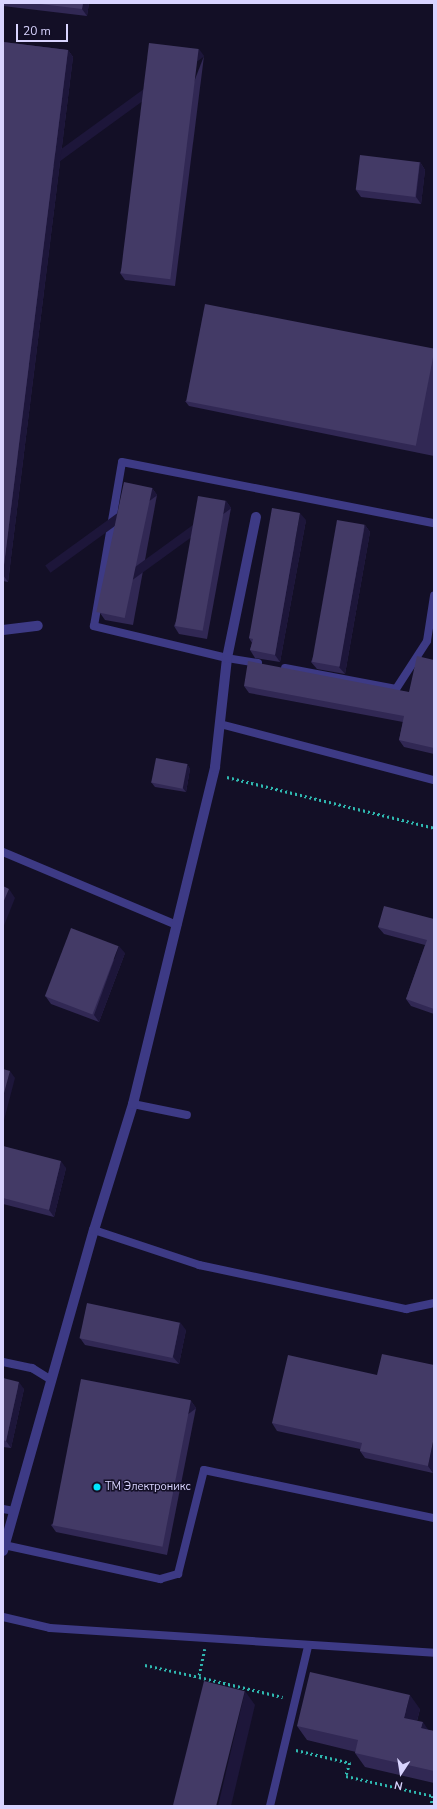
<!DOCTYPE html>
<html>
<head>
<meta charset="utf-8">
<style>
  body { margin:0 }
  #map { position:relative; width:437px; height:1809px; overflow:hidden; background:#130f26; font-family:"Nunito Sans",sans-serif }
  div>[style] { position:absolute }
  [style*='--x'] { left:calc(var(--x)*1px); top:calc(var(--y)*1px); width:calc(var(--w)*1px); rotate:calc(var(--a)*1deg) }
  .path>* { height:2.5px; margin-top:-1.25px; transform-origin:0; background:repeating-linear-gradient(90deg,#2fb8b0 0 2px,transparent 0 5px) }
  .service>* { height:8px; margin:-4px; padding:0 4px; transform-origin:4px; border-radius:4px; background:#3d3a85 }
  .minor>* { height:10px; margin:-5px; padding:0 5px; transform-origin:5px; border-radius:5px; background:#3d3a85 }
  .wall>* { inset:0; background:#312854 }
  .shaded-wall>* { inset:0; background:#1d163a; transform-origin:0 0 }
  .building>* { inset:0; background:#433a66; transform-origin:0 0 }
  .dots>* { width:11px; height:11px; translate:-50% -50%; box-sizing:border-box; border:2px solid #130f26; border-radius:50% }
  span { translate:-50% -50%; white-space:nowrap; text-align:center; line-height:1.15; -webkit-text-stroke:3px #130f26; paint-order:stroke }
  .poi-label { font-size:11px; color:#d9d4ff }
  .left { translate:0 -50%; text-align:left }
  .frame { position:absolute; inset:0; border:4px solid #d9d4ff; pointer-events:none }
  .north { position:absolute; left:381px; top:1753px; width:40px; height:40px; -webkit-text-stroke:3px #130f26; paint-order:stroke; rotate:192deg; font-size:11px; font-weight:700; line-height:16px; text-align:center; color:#d9d4ff }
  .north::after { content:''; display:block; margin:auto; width:14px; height:18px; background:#d9d4ff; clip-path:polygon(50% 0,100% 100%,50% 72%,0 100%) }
  .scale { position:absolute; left:16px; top:24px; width:52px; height:18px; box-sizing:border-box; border:2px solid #d9d4ff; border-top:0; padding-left:5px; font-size:12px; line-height:14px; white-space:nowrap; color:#d9d4ff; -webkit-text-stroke:3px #130f26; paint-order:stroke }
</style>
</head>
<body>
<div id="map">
  <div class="path">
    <div style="--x:227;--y:777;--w:213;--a:13.8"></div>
    <div style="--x:205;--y:1649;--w:29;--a:102"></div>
    <div style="--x:199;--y:1677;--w:86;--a:13.4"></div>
    <div style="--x:145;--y:1665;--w:55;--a:12.5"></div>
    <div style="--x:296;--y:1750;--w:56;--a:13.5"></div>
    <div style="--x:350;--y:1763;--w:14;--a:107"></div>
    <div style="--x:346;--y:1776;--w:89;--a:12.9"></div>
    <div style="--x:433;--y:1796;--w:10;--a:101"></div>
  </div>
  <div class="service">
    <div style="--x:258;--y:663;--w:31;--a:-171"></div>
    <div style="--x:227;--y:658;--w:137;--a:-166.5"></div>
    <div style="--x:94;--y:626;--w:166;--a:-80.3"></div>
    <div style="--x:122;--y:462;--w:318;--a:11.1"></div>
    <div style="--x:285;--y:668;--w:113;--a:10.7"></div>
    <div style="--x:396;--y:689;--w:57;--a:-57.1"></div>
    <div style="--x:427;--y:641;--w:46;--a:-81.2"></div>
    <div style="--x:220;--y:724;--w:221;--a:14.7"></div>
    <div style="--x:3;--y:852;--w:189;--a:22.8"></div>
    <div style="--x:133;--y:1104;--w:55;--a:11.5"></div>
    <div style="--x:94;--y:1230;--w:111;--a:18.4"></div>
    <div style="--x:199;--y:1265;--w:212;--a:12"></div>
    <div style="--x:406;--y:1309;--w:29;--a:-12"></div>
    <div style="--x:3;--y:1362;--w:30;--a:12"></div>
    <div style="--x:32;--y:1368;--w:22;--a:32"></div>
    <div style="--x:3;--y:1509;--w:11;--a:10"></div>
    <div style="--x:4;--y:1545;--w:160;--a:12.3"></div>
    <div style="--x:160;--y:1579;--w:19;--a:-16"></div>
    <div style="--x:178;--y:1574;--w:107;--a:-76"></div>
    <div style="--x:204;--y:1470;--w:235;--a:11.8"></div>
    <div style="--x:3;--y:1617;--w:48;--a:13.2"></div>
    <div style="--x:50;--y:1628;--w:385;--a:3.7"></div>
    <div style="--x:270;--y:1806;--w:164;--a:-76.6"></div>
  </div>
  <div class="minor">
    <div style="--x:3;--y:630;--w:35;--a:-7"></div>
    <div style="--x:3;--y:1551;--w:334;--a:-74.2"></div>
    <div style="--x:94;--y:1230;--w:132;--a:-72.8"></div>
    <div style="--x:133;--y:1104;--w:347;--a:-76.3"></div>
    <div style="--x:215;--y:767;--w:110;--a:-83.7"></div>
    <div style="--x:227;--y:658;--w:144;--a:-78.4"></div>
  </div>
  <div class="wall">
    <div style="clip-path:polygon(3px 3px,89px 3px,87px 16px,3px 6px)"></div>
    <div style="clip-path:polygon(3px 42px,68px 50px,73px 57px,8px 582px,3px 581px)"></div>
    <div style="clip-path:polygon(204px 56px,175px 286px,125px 280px,120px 273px)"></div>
    <div style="clip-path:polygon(420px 162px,425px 170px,421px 204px,361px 197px,356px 190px)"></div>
    <div style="clip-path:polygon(434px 350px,434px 456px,189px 406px,185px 401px)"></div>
    <div style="clip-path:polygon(152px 488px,157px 495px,133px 625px,105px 620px,100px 613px)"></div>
    <div style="clip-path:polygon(226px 501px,231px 508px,207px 639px,179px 634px,174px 626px)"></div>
    <div style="clip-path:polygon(306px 520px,280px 662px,255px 658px,250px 650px,252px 643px,249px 638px)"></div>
    <div style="clip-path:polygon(365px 525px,370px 532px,345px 674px,317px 669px,311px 662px)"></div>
    <div style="clip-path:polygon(434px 660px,434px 754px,404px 747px,399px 740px,403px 722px,249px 693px,244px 686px,409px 692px)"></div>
    <div style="clip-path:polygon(187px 764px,190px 769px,186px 792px,155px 787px,151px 782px)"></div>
    <div style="clip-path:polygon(434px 919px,434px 1014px,411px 1006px,406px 999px,425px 945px,384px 934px,378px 927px)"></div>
    <div style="clip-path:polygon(125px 953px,99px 1022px,51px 1004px,46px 997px)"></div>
    <div style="clip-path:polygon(3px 1146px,66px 1168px,54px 1217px,3px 1204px)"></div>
    <div style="clip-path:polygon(186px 1330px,179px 1364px,85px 1345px,80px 1338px)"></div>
    <div style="clip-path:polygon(377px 1375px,433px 1473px,365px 1458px,360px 1451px,360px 1449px,277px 1431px,272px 1423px)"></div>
    <div style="clip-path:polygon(3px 1378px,24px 1389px,11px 1448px,3px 1447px)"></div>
    <div style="clip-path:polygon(191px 1401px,196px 1408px,167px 1555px,56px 1532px,51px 1525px)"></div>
    <div style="clip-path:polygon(420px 1709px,417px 1721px,428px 1730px,434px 1731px,434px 1783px,365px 1767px,355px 1753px,356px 1752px,307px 1740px,297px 1726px)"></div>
  </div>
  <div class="shaded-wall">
    <div style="clip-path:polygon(83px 3px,89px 3px,87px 16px,82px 9px)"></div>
    <div style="left:199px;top:49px;width:9px;height:232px;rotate:54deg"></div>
    <div style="clip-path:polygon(68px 50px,73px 57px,8px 582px,3px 575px,3px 573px)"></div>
    <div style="clip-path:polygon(420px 162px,425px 170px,421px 204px,416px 197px)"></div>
    <div style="left:152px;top:488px;width:9px;height:132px;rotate:54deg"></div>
    <div style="left:226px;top:501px;width:9px;height:132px;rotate:54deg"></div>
    <div style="clip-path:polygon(300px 513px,306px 520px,280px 662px,275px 655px)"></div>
    <div style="clip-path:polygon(365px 525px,370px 532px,345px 674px,339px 667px)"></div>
    <div style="clip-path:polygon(187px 764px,190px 769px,186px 792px,182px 787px)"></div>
    <div style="clip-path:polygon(9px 889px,15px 898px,3px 928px,3px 903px)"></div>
    <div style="clip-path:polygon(119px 946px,125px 953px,99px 1022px,94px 1015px)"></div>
    <div style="clip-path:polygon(10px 1071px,15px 1078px,3px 1124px,3px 1097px)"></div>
    <div style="clip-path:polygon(61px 1161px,66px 1168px,54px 1217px,49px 1210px)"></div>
    <div style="clip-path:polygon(180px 1322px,186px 1330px,179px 1364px,173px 1357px)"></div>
    <div style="clip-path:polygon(19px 1382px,24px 1389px,11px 1448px,6px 1441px)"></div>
    <div style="left:191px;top:1401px;width:9px;height:149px;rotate:54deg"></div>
    <div style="clip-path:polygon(434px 1437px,434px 1468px,433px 1473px,428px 1466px)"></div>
    <div style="clip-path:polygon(245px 1691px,255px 1705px,231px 1806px,218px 1806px)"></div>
    <div style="clip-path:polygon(410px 1695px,420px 1709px,414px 1732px,404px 1718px)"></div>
    <div style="clip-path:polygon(423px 1722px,433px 1737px,421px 1728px)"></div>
  </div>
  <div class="building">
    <div style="clip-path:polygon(32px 3px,83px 3px,82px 9px)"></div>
    <div style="clip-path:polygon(3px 42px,68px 50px,3px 573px)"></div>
    <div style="left:149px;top:43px;width:50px;height:232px;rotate:7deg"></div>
    <div style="left:360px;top:155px;width:60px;height:35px;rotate:7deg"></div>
    <div style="left:205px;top:304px;width:234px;height:99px;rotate:11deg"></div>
    <div style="left:124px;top:482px;width:29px;height:133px;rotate:12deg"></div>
    <div style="left:198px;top:496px;width:28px;height:132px;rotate:10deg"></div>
    <div style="clip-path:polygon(272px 508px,300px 513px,275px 655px,250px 650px,253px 639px,249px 638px)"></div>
    <div style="left:337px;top:520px;width:28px;height:144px;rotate:10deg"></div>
    <div style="clip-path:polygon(417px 656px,434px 660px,434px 748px,399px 740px,404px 716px,244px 686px,248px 661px,409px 692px)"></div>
    <div style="left:156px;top:758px;width:32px;height:25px;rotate:11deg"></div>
    <div style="clip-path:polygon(3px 886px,9px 889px,3px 903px)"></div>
    <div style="clip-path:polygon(384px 906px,434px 919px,434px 1009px,406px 999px,427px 940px,378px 927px)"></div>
    <div style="left:71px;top:928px;width:51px;height:73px;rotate:21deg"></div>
    <div style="clip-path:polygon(3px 1069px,10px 1071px,3px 1097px)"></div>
    <div style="clip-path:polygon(3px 1146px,61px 1161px,49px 1210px,3px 1198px)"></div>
    <div style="left:87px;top:1303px;width:95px;height:36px;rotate:12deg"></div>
    <div style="clip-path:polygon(382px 1354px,434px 1365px,434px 1437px,428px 1466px,360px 1451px,362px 1443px,272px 1423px,288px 1355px,377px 1375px)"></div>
    <div style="clip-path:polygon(3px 1378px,19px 1382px,6px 1441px,3px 1440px)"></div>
    <div style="left:81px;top:1379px;width:112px;height:149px;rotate:11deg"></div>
    <div style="clip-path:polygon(310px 1672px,410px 1695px,404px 1718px,423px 1722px,421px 1728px,434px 1731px,434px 1771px,355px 1753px,358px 1740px,297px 1726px)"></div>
    <div style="left:204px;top:1681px;width:42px;height:128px;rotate:14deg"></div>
  </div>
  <div class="dots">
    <div style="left:97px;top:1487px;background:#00e5ff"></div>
  </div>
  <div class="poi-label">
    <span class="left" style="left:105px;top:1487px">ТМ Электроникс</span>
  </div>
  <div class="frame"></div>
  <div class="north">N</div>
  <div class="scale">20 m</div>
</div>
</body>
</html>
